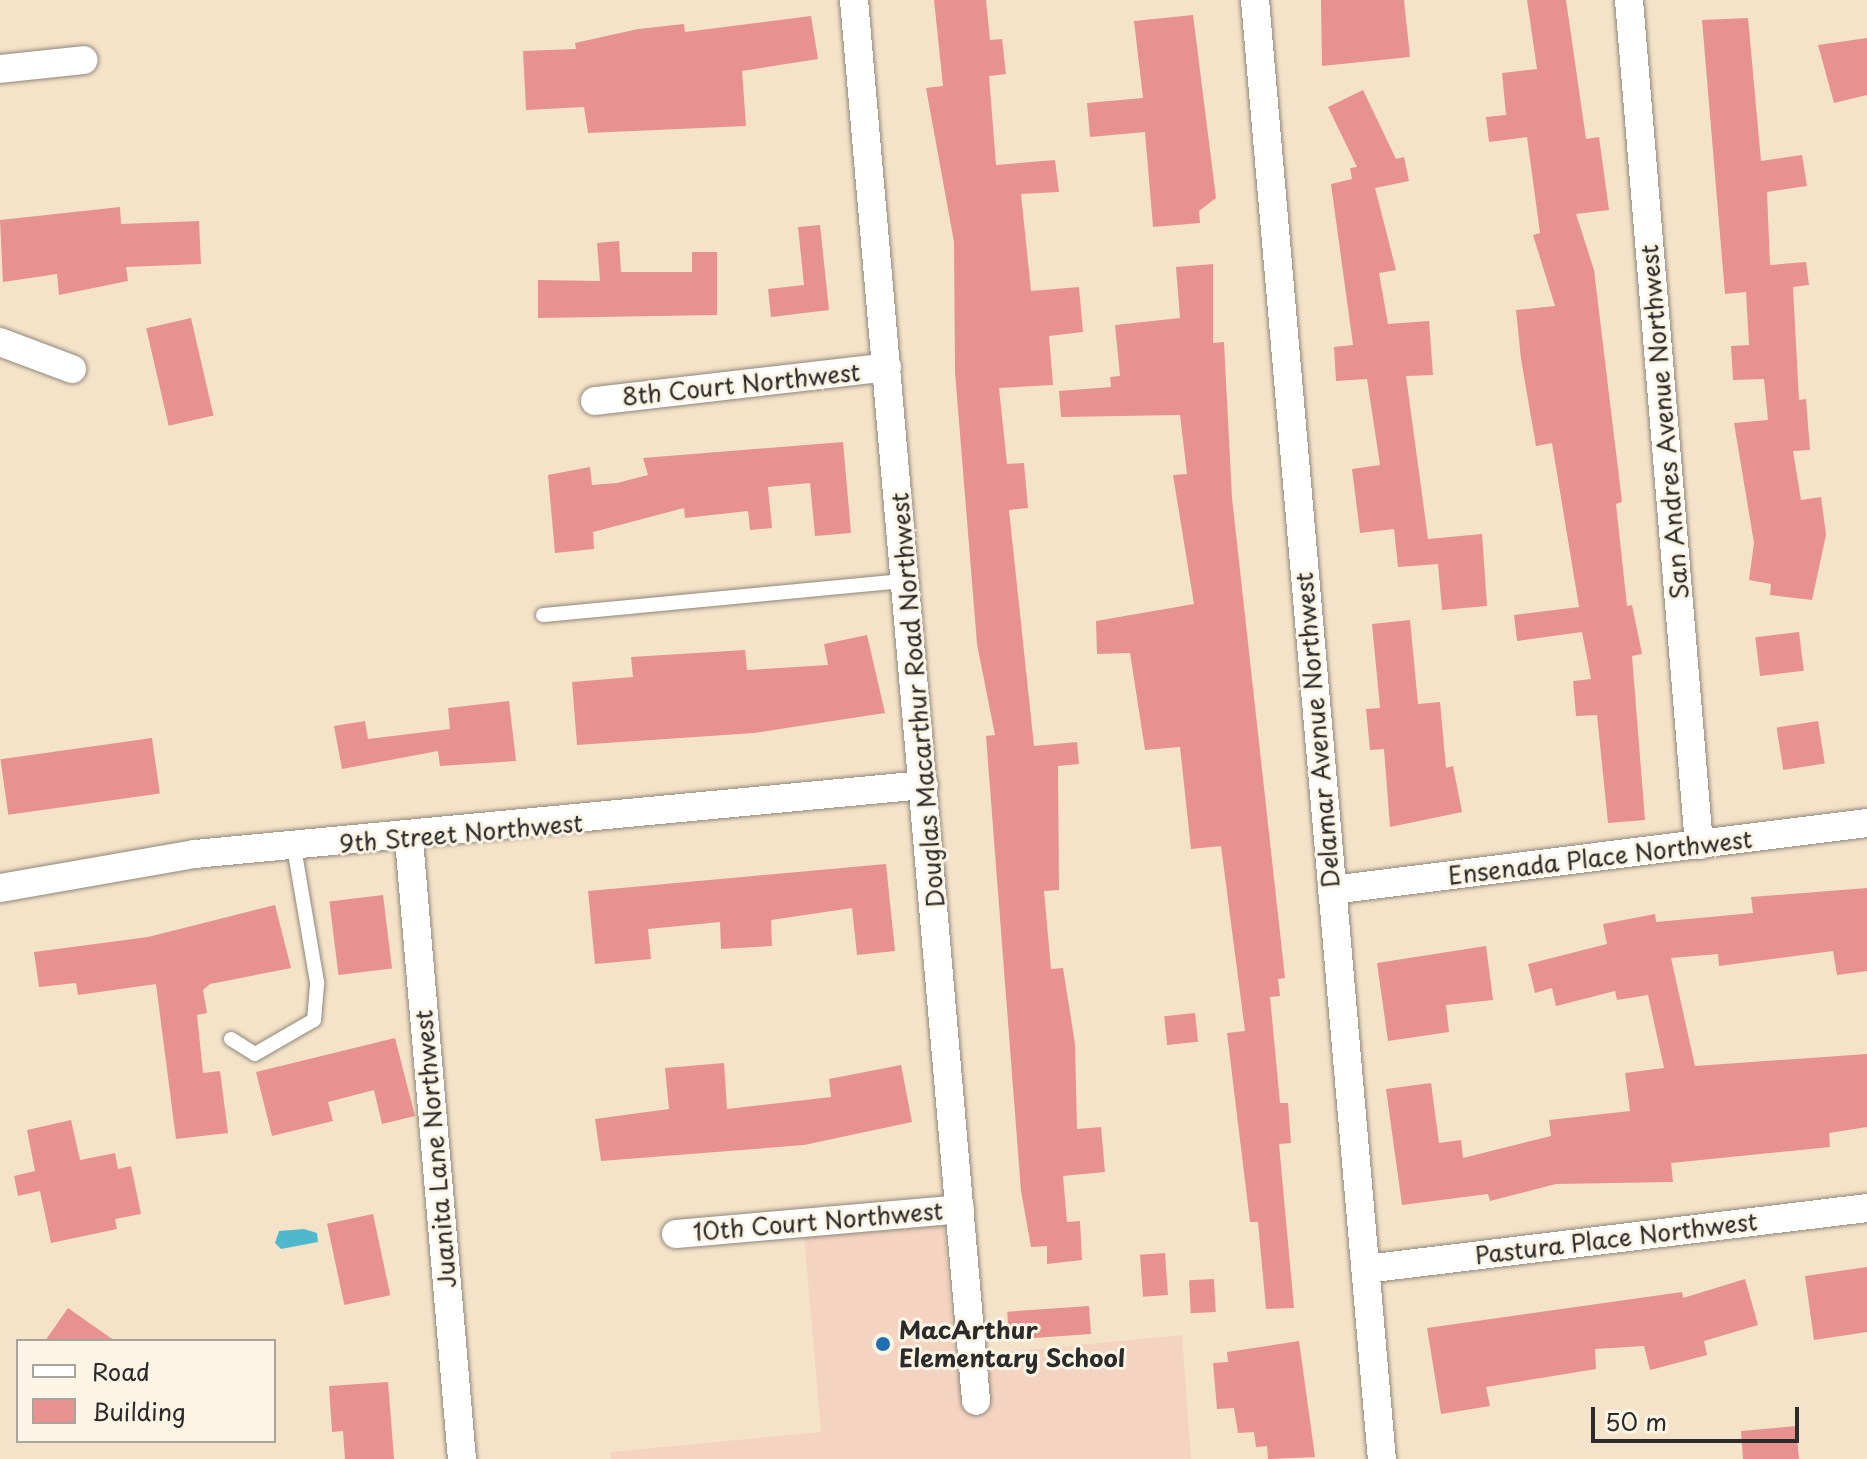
<!DOCTYPE html>
<html>
<head>
<meta charset="utf-8">
<style>
  body { margin:0 }
  #map { position:relative; width:1867px; height:1459px; overflow:hidden; background:#f5e3c9; font-family:"Playpen Sans",sans-serif }
  div>[style] { position:absolute }
  [style*='--x'] { left:calc(var(--x)*1px); top:calc(var(--y)*1px); width:calc(var(--w)*1px); rotate:calc(var(--a)*1deg) }
  .built>* { inset:0; background:#f5d3c1 }
  .water>* { inset:0; background:#50b8cd }
  .building>* { inset:0; background:#e79291; transform-origin:0 0 }
  .roads { filter:drop-shadow(0 0 2px #90877a) drop-shadow(0 0 2px #90877a) }
  .service>* { height:14px; margin:-7px; padding:0 7px; transform-origin:7px; border-radius:7px; background:#fff }
  .minor>* { height:28px; margin:-14px; padding:0 14px; transform-origin:14px; border-radius:14px; background:#fff }
  .dots>* { width:22px; height:22px; translate:-50% -50%; box-sizing:border-box; border:4px solid #fcf5e5; border-radius:50% }
  span { translate:-50% -50%; white-space:nowrap; text-align:center; line-height:1.15; -webkit-text-stroke:6px #fcf5e5; paint-order:stroke }
  .street-label { font-size:24px; color:#2b2b2b }
  .poi-label { font-size:24px; color:#2b2b2b; font-weight:700 }
  .left { translate:0 -50%; text-align:left }
  .legend { position:absolute; left:16px; top:1339px; width:260px; height:104px; box-sizing:border-box; background:#fcf5e5; border:2px solid #a8a49b; margin:0; padding:10px 14px; list-style:none; font-size:24px; color:#2b2b2b }
  .legend li { display:flex; align-items:center; gap:16px; height:40px }
  .legend b { width:40px; border:2px solid #a8a49b }
  .scale { position:absolute; left:1591px; top:1407px; width:208px; height:36px; box-sizing:border-box; border:4px solid #2b2b2b; border-top:0; padding-left:10px; font-size:24px; line-height:28px; white-space:nowrap; color:#2b2b2b; -webkit-text-stroke:6px #fcf5e5; paint-order:stroke }
</style>
</head>
<body>
<div id="map">
  <div class="built">
    <div style="clip-path:polygon(944px 1226px,954px 1357px,1182px 1335px,1191px 1459px,611px 1459px,611px 1452px,821px 1432px,804px 1235px)"></div>
  </div>
  <div class="water">
    <div style="clip-path:polygon(304px 1229px,317px 1233px,318px 1242px,281px 1249px,275px 1243px,279px 1231px)"></div>
  </div>
  <div class="building">
    <div style="clip-path:polygon(934px 0,986px 0,990px 40px,1002px 39px,1006px 74px,989px 76px,996px 165px,1055px 160px,1059px 192px,1021px 194px,1031px 291px,1079px 287px,1083px 332px,1049px 336px,1053px 385px,999px 388px,1007px 464px,1024px 463px,1028px 508px,1009px 510px,1034px 746px,1077px 742px,1079px 764px,1058px 766px,1059px 890px,1044px 891px,1051px 969px,1063px 968px,1075px 1044px,1077px 1129px,1101px 1127px,1105px 1172px,1063px 1176px,1067px 1222px,1080px 1221px,1082px 1260px,1047px 1264px,1047px 1246px,1031px 1247px,1021px 1191px,986px 736px,995px 735px,977px 644px,955px 372px,954px 242px,926px 88px,943px 86px)"></div>
    <div style="clip-path:polygon(1321px 0,1404px 0,1410px 57px,1322px 66px)"></div>
    <div style="clip-path:polygon(1527px 0,1566px 0,1586px 139px,1599px 137px,1609px 210px,1576px 214px,1594px 270px,1622px 502px,1616px 504px,1627px 606px,1632px 605px,1642px 654px,1632px 656px,1645px 820px,1608px 823px,1597px 715px,1576px 716px,1573px 681px,1591px 679px,1582px 632px,1517px 641px,1514px 615px,1579px 607px,1552px 443px,1536px 446px,1521px 359px,1516px 310px,1555px 306px,1533px 235px,1540px 233px,1527px 137px,1489px 142px,1486px 117px,1506px 115px,1502px 73px,1537px 69px)"></div>
    <div style="clip-path:polygon(1193px 15px,1216px 198px,1199px 211px,1200px 223px,1153px 227px,1145px 132px,1090px 137px,1087px 103px,1143px 98px,1134px 21px)"></div>
    <div style="clip-path:polygon(811px 16px,818px 59px,742px 71px,746px 126px,588px 133px,584px 107px,526px 110px,523px 51px,576px 49px,575px 43px,638px 29px,684px 24px,685px 32px)"></div>
    <div style="clip-path:polygon(1748px 18px,1761px 161px,1802px 155px,1807px 186px,1767px 192px,1770px 265px,1806px 262px,1809px 285px,1793px 287px,1799px 400px,1806px 399px,1810px 450px,1793px 451px,1801px 500px,1821px 497px,1826px 535px,1812px 600px,1770px 595px,1771px 584px,1749px 580px,1754px 543px,1734px 423px,1768px 420px,1764px 379px,1733px 380px,1731px 346px,1749px 345px,1746px 292px,1725px 294px,1702px 20px)"></div>
    <div style="clip-path:polygon(1867px 38px,1867px 95px,1834px 103px,1818px 45px)"></div>
    <div style="clip-path:polygon(1363px 90px,1396px 159px,1404px 157px,1409px 181px,1375px 188px,1396px 270px,1379px 273px,1388px 324px,1429px 321px,1433px 375px,1406px 376px,1428px 539px,1482px 534px,1487px 606px,1442px 610px,1438px 564px,1398px 567px,1394px 529px,1360px 533px,1352px 469px,1380px 465px,1367px 379px,1336px 381px,1334px 347px,1353px 345px,1331px 184px,1352px 179px,1350px 168px,1357px 167px,1328px 107px)"></div>
    <div style="clip-path:polygon(120px 207px,121px 224px,199px 221px,201px 264px,126px 267px,128px 281px,59px 295px,57px 274px,3px 282px,0 220px)"></div>
    <div style="clip-path:polygon(820px 225px,829px 310px,771px 317px,768px 289px,804px 285px,798px 227px)"></div>
    <div style="clip-path:polygon(619px 241px,621px 272px,692px 272px,692px 252px,717px 252px,717px 315px,538px 318px,538px 280px,600px 281px,597px 243px)"></div>
    <div style="clip-path:polygon(1213px 264px,1213px 343px,1224px 342px,1232px 498px,1285px 978px,1278px 979px,1280px 996px,1270px 997px,1280px 1103px,1288px 1103px,1291px 1143px,1279px 1144px,1294px 1308px,1266px 1309px,1258px 1222px,1250px 1222px,1227px 1033px,1245px 1031px,1221px 846px,1191px 849px,1180px 747px,1145px 750px,1130px 653px,1097px 654px,1096px 621px,1194px 604px,1173px 475px,1187px 474px,1180px 415px,1061px 417px,1059px 391px,1111px 387px,1110px 377px,1120px 376px,1115px 325px,1180px 318px,1176px 267px)"></div>
    <div style="left:191px;top:318px;width:100px;height:46px;rotate:77deg"></div>
    <div style="clip-path:polygon(843px 442px,851px 533px,815px 536px,810px 483px,768px 487px,772px 528px,750px 530px,748px 511px,685px 518px,684px 508px,593px 532px,594px 549px,555px 553px,548px 475px,590px 467px,592px 485px,617px 483px,648px 475px,643px 458px)"></div>
    <div style="clip-path:polygon(1410px 620px,1418px 704px,1440px 702px,1446px 768px,1453px 766px,1462px 812px,1390px 827px,1384px 749px,1370px 750px,1366px 709px,1380px 708px,1372px 624px)"></div>
    <div style="left:1799px;top:632px;width:39px;height:44px;rotate:83deg"></div>
    <div style="clip-path:polygon(867px 635px,885px 713px,754px 733px,577px 745px,572px 682px,633px 677px,631px 657px,745px 650px,747px 670px,828px 665px,824px 644px)"></div>
    <div style="clip-path:polygon(509px 701px,516px 761px,440px 766px,438px 751px,342px 769px,334px 726px,365px 721px,368px 739px,450px 729px,448px 708px)"></div>
    <div style="left:1818px;top:721px;width:43px;height:42px;rotate:81deg"></div>
    <div style="left:152px;top:738px;width:56px;height:153px;rotate:82deg"></div>
    <div style="clip-path:polygon(886px 864px,895px 951px,857px 955px,852px 908px,771px 920px,772px 946px,721px 949px,720px 922px,648px 929px,651px 959px,595px 964px,588px 891px)"></div>
    <div style="clip-path:polygon(1867px 888px,1867px 971px,1837px 975px,1833px 951px,1719px 966px,1718px 954px,1671px 958px,1695px 1066px,1867px 1054px,1867px 1127px,1829px 1133px,1830px 1147px,1671px 1163px,1673px 1182px,1556px 1184px,1490px 1201px,1488px 1194px,1402px 1205px,1386px 1089px,1431px 1083px,1439px 1143px,1461px 1140px,1463px 1158px,1551px 1136px,1549px 1120px,1630px 1111px,1625px 1073px,1664px 1068px,1648px 995px,1617px 1000px,1615px 991px,1556px 1006px,1552px 988px,1535px 993px,1528px 964px,1607px 944px,1603px 924px,1655px 914px,1656px 922px,1753px 913px,1751px 897px)"></div>
    <div style="left:383px;top:895px;width:74px;height:54px;rotate:83deg"></div>
    <div style="clip-path:polygon(275px 905px,291px 968px,210px 984px,203px 990px,207px 1013px,197px 1015px,203px 1073px,220px 1071px,228px 1133px,176px 1139px,156px 984px,78px 995px,76px 983px,39px 987px,34px 952px,148px 937px)"></div>
    <div style="clip-path:polygon(1486px 946px,1493px 1000px,1446px 1005px,1449px 1032px,1388px 1041px,1377px 963px)"></div>
    <div style="left:1195px;top:1013px;width:29px;height:31px;rotate:84deg"></div>
    <div style="clip-path:polygon(395px 1038px,415px 1116px,382px 1124px,374px 1090px,328px 1102px,333px 1121px,272px 1136px,256px 1072px)"></div>
    <div style="clip-path:polygon(724px 1063px,727px 1109px,831px 1097px,829px 1079px,901px 1065px,912px 1122px,804px 1145px,601px 1161px,595px 1119px,669px 1109px,665px 1068px)"></div>
    <div style="clip-path:polygon(71px 1120px,80px 1160px,115px 1153px,118px 1169px,131px 1166px,141px 1214px,115px 1219px,117px 1229px,51px 1243px,40px 1191px,18px 1196px,14px 1176px,35px 1171px,27px 1130px)"></div>
    <div style="left:373px;top:1214px;width:83px;height:47px;rotate:78deg"></div>
    <div style="left:1165px;top:1253px;width:42px;height:25px;rotate:86deg"></div>
    <div style="clip-path:polygon(1867px 1267px,1867px 1332px,1814px 1340px,1805px 1276px)"></div>
    <div style="left:1214px;top:1279px;width:33px;height:25px;rotate:87deg"></div>
    <div style="clip-path:polygon(1745px 1279px,1758px 1325px,1704px 1341px,1707px 1355px,1650px 1370px,1644px 1346px,1595px 1349px,1596px 1369px,1486px 1387px,1490px 1406px,1441px 1414px,1427px 1328px,1682px 1292px,1683px 1298px)"></div>
    <div style="left:1089px;top:1306px;width:28px;height:82px;rotate:86deg"></div>
    <div style="clip-path:polygon(68px 1308px,115px 1341px,45px 1341px)"></div>
    <div style="clip-path:polygon(1299px 1341px,1315px 1457px,1268px 1459px,1267px 1446px,1256px 1447px,1254px 1432px,1238px 1433px,1234px 1408px,1217px 1409px,1213px 1363px,1228px 1362px,1227px 1352px)"></div>
    <div style="clip-path:polygon(388px 1382px,394px 1459px,345px 1459px,343px 1431px,332px 1432px,329px 1386px)"></div>
    <div style="clip-path:polygon(1796px 1426px,1799px 1459px,1743px 1459px,1741px 1431px)"></div>
  </div>
  <div class="roads">
    <div class="service">
      <div style="--x:543;--y:615;--w:365;--a:-5.4"></div>
      <div style="--x:231;--y:1039;--w:28;--a:32"></div>
      <div style="--x:255;--y:1054;--w:68;--a:-30"></div>
      <div style="--x:314;--y:1020;--w:38;--a:-85"></div>
      <div style="--x:317;--y:982;--w:136;--a:-99.7"></div>
    </div>
    <div class="minor">
      <div style="--x:854;--y:0;--w:1406;--a:85.02"></div>
      <div style="--x:1255;--y:0;--w:1465;--a:85.03"></div>
      <div style="--x:1629;--y:0;--w:848;--a:85.26"></div>
      <div style="--x:0;--y:69;--w:84;--a:-6.1"></div>
      <div style="--x:0;--y:342;--w:77;--a:20.6"></div>
      <div style="--x:595;--y:401;--w:294;--a:-6.6"></div>
      <div style="--x:409;--y:840;--w:621;--a:85.11"></div>
      <div style="--x:0;--y:888;--w:198;--a:-9.9"></div>
      <div style="--x:195;--y:854;--w:732;--a:-5.41"></div>
      <div style="--x:1332;--y:890;--w:539;--a:-7.14"></div>
      <div style="--x:676;--y:1234;--w:285;--a:-5"></div>
      <div style="--x:1366;--y:1269;--w:505;--a:-6.94"></div>
    </div>
  </div>
  <div class="dots">
    <div style="left:883px;top:1344px;background:#1f6fb2"></div>
  </div>
  <div class="street-label">
    <span style="left:741px;top:384px;rotate:-6deg">8th Court Northwest</span>
    <span style="left:1664px;top:422px;rotate:-95deg">San Andres Avenue Northwest</span>
    <span style="left:917px;top:700px;rotate:-95deg">Douglas Macarthur Road Northwest</span>
    <span style="left:1317px;top:730px;rotate:-95deg">Delamar Avenue Northwest</span>
    <span style="left:461px;top:833px;rotate:-5deg">9th Street Northwest</span>
    <span style="left:1600px;top:857px;rotate:-7deg">Ensenada Place Northwest</span>
    <span style="left:435px;top:1149px;rotate:-95deg">Juanita Lane Northwest</span>
    <span style="left:818px;top:1221px;rotate:-5deg">10th Court Northwest</span>
    <span style="left:1616px;top:1238px;rotate:-7deg">Pastura Place Northwest</span>
  </div>
  <div class="poi-label">
    <span class="left" style="left:899px;top:1344px">MacArthur<br>Elementary School</span>
  </div>
  <ul class="legend">
  <li><b style="height:10px;background:#fff"></b>Road</li>
  <li><b style="height:22px;background:#e79291"></b>Building</li>
  </ul>
  <div class="scale">50 m</div>
</div>
</body>
</html>
